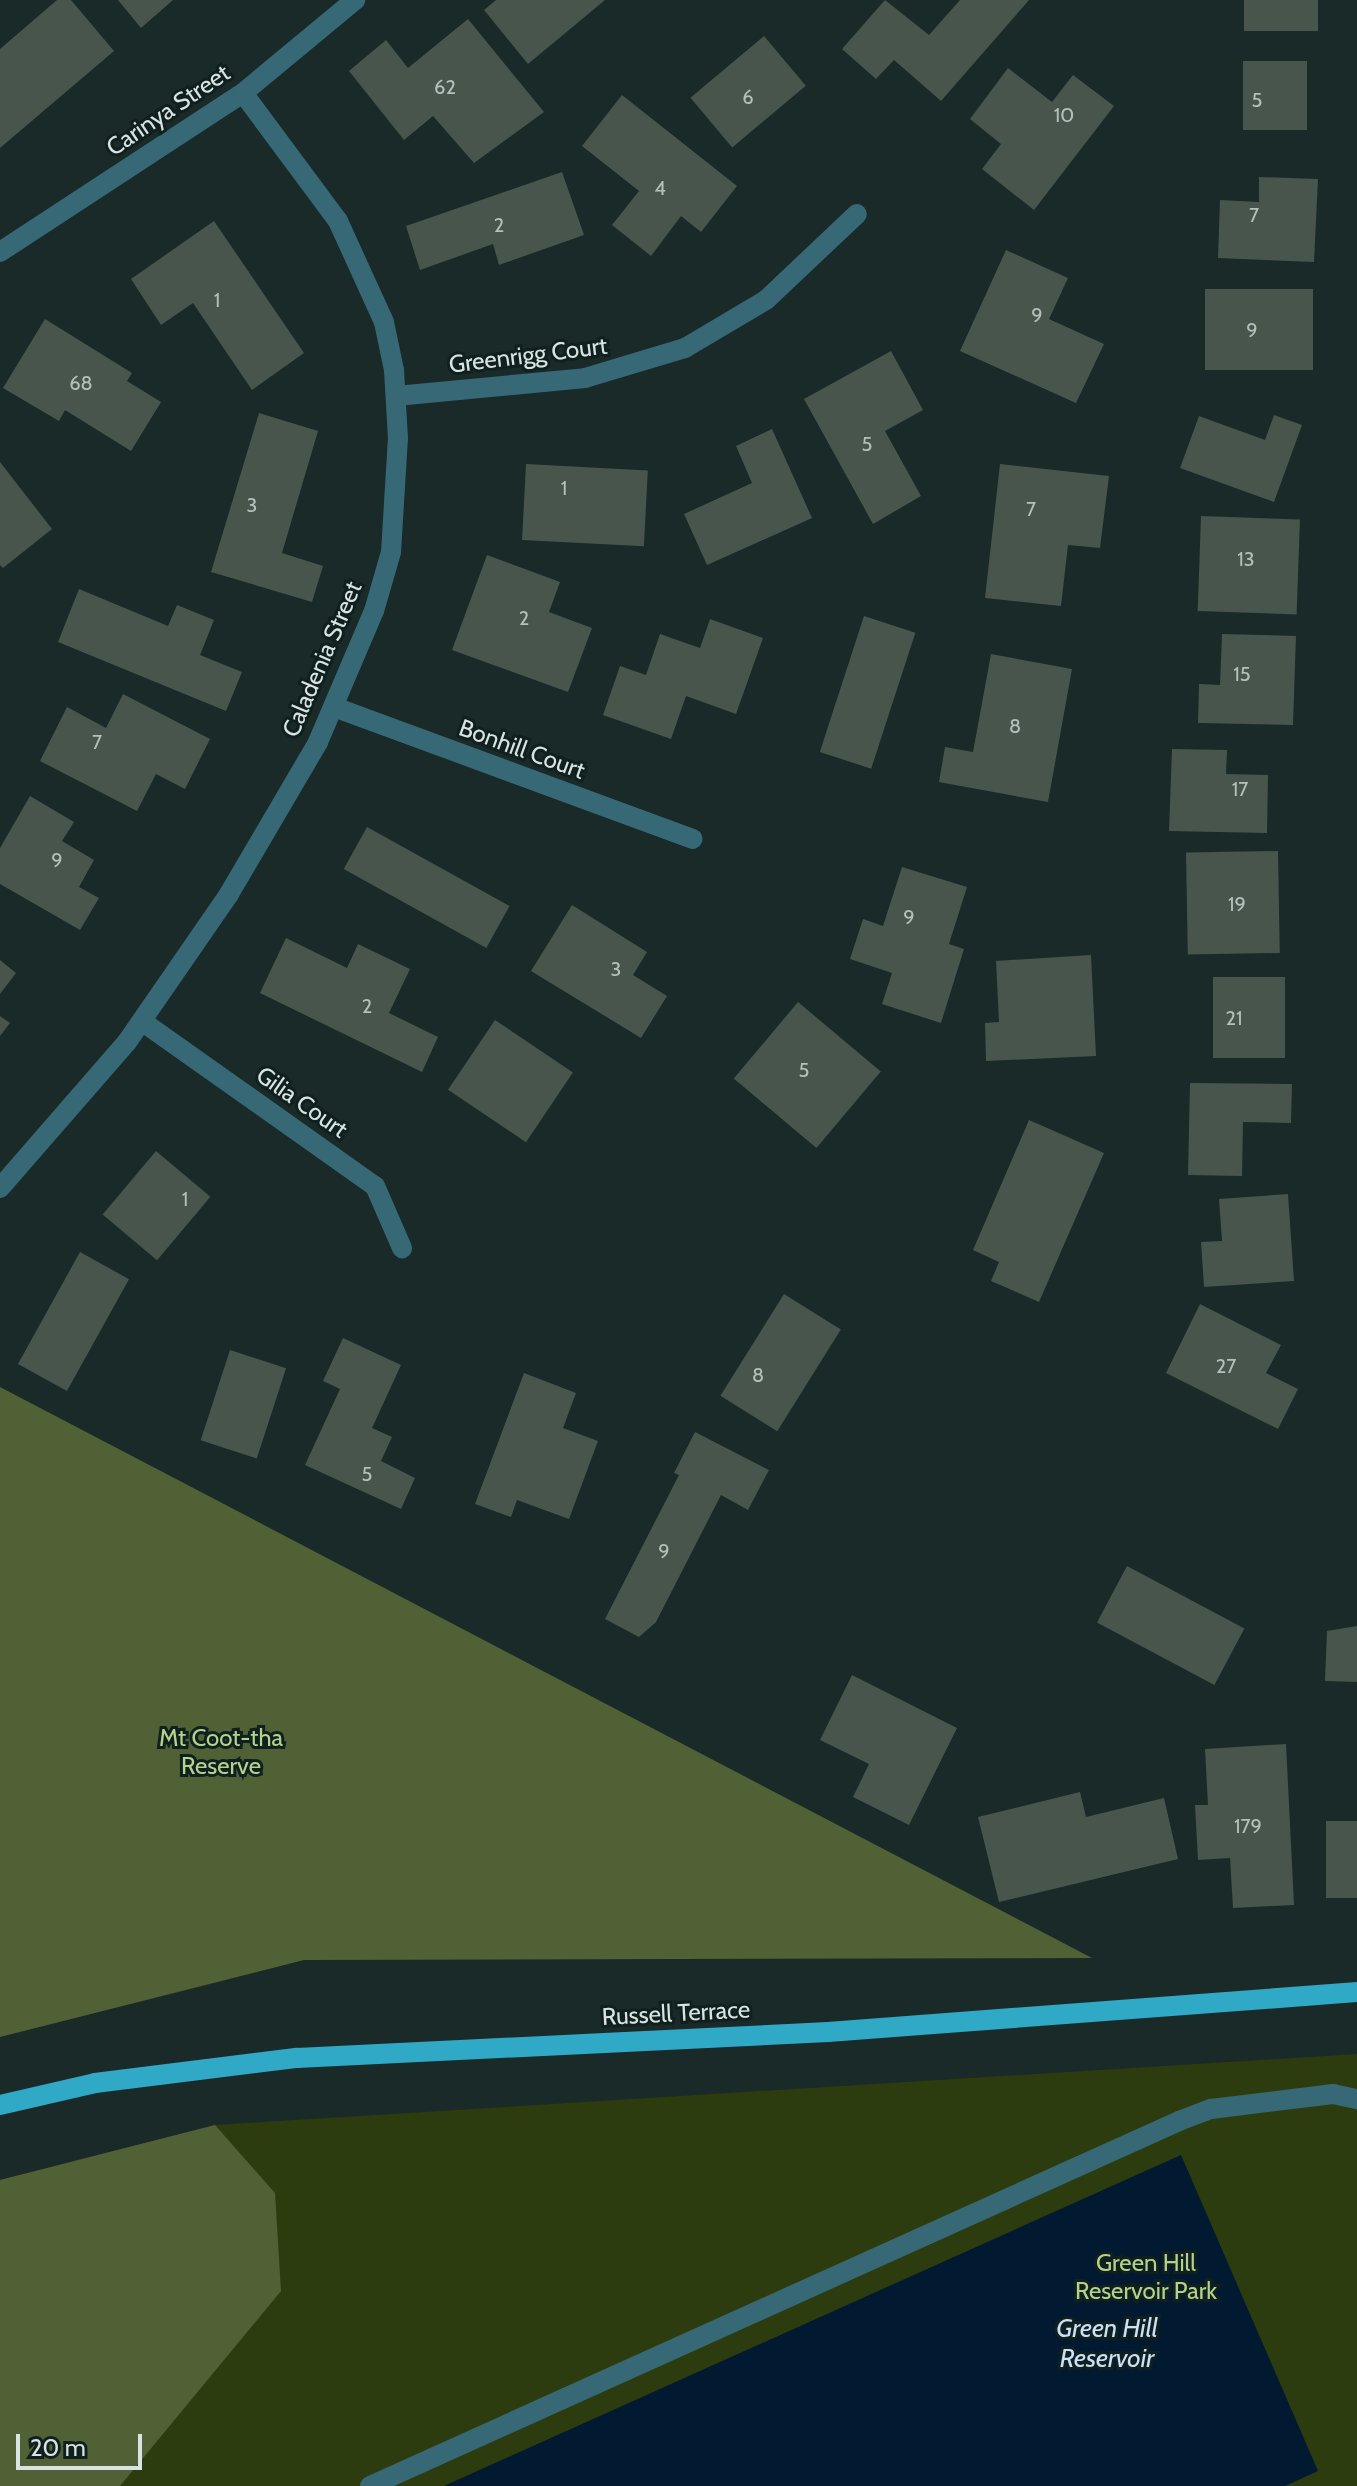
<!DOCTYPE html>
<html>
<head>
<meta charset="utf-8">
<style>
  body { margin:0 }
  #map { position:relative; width:1357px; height:2486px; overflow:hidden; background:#192a28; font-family:Cabin,sans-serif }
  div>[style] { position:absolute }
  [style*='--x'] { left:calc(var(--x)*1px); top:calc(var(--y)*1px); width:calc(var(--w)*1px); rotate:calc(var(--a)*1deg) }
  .green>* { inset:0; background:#2c3c0f }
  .forest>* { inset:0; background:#4f6135 }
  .water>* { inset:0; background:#011931 }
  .building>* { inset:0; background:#47554c; transform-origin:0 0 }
  .minor>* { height:20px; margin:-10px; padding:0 10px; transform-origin:10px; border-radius:10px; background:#366876 }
  .major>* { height:20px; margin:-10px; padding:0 10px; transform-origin:10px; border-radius:10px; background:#30a9c7 }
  span { translate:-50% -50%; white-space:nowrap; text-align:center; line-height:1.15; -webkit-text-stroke:6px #10201f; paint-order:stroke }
  .number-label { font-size:20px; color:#b4c0bc }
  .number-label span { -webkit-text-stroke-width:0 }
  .street-label { font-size:24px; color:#d9e4e2 }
  .park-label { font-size:24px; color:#b4d28b }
  .water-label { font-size:26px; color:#cbe1f9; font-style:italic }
  .scale { position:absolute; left:16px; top:2434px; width:126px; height:36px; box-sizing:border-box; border:4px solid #d9e4e2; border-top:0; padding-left:10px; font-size:24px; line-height:28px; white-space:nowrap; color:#d9e4e2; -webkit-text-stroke:6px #10201f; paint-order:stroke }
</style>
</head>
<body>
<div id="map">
  <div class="green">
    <div style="clip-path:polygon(1357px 2054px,1357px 2486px,0 2486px,0 2180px,215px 2125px)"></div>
  </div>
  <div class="forest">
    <div style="clip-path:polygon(0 1387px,1092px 1958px,304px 1960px,0 2037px)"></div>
    <div style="clip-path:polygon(215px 2125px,275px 2193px,281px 2291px,120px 2486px,0 2486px,0 2180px)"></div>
  </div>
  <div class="water">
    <div style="clip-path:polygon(1181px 2155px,1318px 2471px,1285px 2486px,444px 2486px)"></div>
  </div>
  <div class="building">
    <div style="clip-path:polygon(57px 0,71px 0,114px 51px,0 148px,0 49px)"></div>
    <div style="clip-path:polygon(118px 0,173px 0,141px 28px)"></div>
    <div style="clip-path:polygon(496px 0,605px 0,528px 64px,484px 10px)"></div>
    <div style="clip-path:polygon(885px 0,929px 35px,960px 0,1029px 0,941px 101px,894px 60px,876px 79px,842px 49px)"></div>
    <div style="left:1244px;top:0;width:74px;height:31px"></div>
    <div style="clip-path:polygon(468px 19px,544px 112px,474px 163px,433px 116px,404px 140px,349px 71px,386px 40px,408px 68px)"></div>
    <div style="left:764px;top:36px;width:65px;height:96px;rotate:50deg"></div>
    <div style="left:1243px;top:61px;width:64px;height:69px"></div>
    <div style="clip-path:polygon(1008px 68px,1052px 102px,1073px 75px,1114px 106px,1034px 210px,982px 169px,1001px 144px,970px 119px)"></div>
    <div style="clip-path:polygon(622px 95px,737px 186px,701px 232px,681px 216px,651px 256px,612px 225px,639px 191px,582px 146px)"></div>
    <div style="clip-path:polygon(562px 172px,584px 235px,499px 265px,493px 244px,420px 270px,406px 226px)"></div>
    <div style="clip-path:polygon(1259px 177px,1318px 179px,1314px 262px,1218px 258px,1220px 200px,1259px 202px)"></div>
    <div style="clip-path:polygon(214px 221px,304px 353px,252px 390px,193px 303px,161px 325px,131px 279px)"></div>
    <div style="clip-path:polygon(1006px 250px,1068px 278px,1049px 319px,1104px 344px,1076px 403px,960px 351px)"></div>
    <div style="left:1205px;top:289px;width:108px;height:81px"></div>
    <div style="clip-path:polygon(45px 319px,132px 373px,127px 381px,161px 402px,131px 451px,65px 410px,59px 421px,3px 388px)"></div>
    <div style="clip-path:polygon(891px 351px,923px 410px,885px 431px,921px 496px,873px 524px,804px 399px)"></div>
    <div style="clip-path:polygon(259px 413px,318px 431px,282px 553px,323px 566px,312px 602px,211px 572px)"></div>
    <div style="clip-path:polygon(1274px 415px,1302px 425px,1274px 502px,1180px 468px,1199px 416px,1265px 440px)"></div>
    <div style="clip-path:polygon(772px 429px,812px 518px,707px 565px,684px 514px,752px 483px,736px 446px)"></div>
    <div style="clip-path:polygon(0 462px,52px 529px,3px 568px,0 565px)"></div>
    <div style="left:526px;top:464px;width:122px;height:76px;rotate:3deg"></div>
    <div style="clip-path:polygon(1000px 464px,1109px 476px,1100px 548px,1068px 545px,1061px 606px,985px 598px)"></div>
    <div style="left:1201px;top:516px;width:99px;height:95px;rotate:2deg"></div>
    <div style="clip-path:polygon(487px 555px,560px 582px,549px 612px,592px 628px,568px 692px,452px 650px)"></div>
    <div style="clip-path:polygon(79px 589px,168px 626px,177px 605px,214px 620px,200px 655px,242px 672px,226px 711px,58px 642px)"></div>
    <div style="left:864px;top:616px;width:54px;height:143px;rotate:18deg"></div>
    <div style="clip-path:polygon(710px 619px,763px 638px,736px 714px,686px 696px,671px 739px,603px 715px,620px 666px,646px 675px,660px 634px,700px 648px)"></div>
    <div style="clip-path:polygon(1222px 634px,1296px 636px,1293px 725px,1198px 723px,1199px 684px,1220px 685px)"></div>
    <div style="clip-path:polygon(991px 654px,1072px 669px,1048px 802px,939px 782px,945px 747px,973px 752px)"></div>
    <div style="clip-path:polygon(123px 694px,210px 739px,185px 789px,156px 774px,137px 811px,40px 761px,67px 707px,106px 728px)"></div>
    <div style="clip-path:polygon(1172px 749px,1227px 750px,1226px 774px,1268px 775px,1267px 833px,1169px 831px)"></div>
    <div style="clip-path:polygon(30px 796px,74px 822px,62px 841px,94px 860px,79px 887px,99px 898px,80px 930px,0 884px,0 848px)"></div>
    <div style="left:367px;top:827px;width:163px;height:48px;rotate:29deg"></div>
    <div style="left:1278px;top:851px;width:102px;height:92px;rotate:89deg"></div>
    <div style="clip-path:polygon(902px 867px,967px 887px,949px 944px,964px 949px,941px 1023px,882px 1004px,892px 973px,850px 959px,863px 919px,883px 926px)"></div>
    <div style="clip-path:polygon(572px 905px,647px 952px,633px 975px,667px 996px,641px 1038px,531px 971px)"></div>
    <div style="clip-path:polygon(286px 938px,347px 968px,358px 944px,410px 969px,389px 1013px,438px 1037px,422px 1072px,260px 993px)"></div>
    <div style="clip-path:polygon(1091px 955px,1096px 1056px,986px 1061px,985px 1023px,999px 1022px,996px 961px)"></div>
    <div style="clip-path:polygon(0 960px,16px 973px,0 994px)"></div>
    <div style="left:1213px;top:977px;width:72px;height:81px"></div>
    <div style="left:798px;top:1002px;width:108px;height:100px;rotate:40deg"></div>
    <div style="clip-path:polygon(0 1016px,10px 1023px,0 1036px)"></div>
    <div style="left:495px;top:1020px;width:94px;height:84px;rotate:34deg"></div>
    <div style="clip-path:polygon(1190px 1083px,1292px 1084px,1291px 1123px,1243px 1122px,1242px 1176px,1188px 1175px)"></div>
    <div style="clip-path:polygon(1029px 1120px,1104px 1153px,1039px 1302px,991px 1281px,999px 1262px,973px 1250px)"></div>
    <div style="left:156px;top:1151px;width:71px;height:83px;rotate:40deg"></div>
    <div style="clip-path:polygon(1288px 1194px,1294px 1281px,1204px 1287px,1201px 1242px,1222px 1241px,1219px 1199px)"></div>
    <div style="left:80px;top:1252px;width:56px;height:128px;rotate:29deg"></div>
    <div style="left:784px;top:1294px;width:67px;height:120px;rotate:32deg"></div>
    <div style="clip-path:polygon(1200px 1304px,1281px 1345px,1266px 1373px,1298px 1389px,1278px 1429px,1166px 1373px)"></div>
    <div style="clip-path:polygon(343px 1338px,401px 1365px,372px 1428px,392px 1437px,381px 1461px,415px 1478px,401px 1509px,305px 1465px,340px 1389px,323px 1381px)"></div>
    <div style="left:230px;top:1350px;width:59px;height:95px;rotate:18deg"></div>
    <div style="clip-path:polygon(524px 1373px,576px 1393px,563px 1428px,598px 1441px,569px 1519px,517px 1500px,511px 1517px,475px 1504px)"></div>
    <div style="clip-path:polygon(695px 1432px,769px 1470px,748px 1510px,721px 1495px,656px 1622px,639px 1637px,605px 1619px,679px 1475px,674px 1473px)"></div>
    <div style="left:1127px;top:1566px;width:133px;height:64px;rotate:28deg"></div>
    <div style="clip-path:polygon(1357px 1626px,1357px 1682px,1325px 1681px,1327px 1631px)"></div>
    <div style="clip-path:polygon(852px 1675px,957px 1728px,909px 1825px,853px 1797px,869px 1764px,820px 1740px)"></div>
    <div style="clip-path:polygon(1286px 1744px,1294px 1905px,1233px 1908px,1230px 1858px,1198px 1860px,1195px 1805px,1208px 1805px,1205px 1749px)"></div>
    <div style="clip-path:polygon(1080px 1792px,1086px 1817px,1164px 1798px,1178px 1859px,999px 1902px,978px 1817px)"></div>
    <div style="left:1326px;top:1821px;width:31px;height:77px"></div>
  </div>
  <div class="minor">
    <div style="--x:0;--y:252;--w:290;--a:-33.2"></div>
    <div style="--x:243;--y:93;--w:146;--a:-39.7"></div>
    <div style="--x:396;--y:396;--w:190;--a:-5.4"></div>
    <div style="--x:585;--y:378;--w:104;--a:-16.7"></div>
    <div style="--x:685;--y:348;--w:94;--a:-30.7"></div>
    <div style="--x:766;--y:300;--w:125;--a:-43.4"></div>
    <div style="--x:334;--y:707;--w:382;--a:20.2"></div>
    <div style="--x:143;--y:1022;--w:284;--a:35.3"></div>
    <div style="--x:375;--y:1186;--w:68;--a:66.5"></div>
    <div style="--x:0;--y:1188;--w:194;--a:-49"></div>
    <div style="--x:127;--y:1042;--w:180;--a:-55.4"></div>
    <div style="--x:229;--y:894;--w:176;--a:-59.6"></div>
    <div style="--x:318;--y:742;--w:142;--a:-66.9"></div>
    <div style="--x:374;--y:611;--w:61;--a:-73.9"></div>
    <div style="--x:391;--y:552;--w:113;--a:-86.5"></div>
    <div style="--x:398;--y:439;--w:69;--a:-93.3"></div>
    <div style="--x:394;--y:370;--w:49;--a:-101.8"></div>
    <div style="--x:384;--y:322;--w:111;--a:-114.5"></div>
    <div style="--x:338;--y:221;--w:159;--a:-126.6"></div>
    <div style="--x:370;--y:2486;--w:888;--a:-24.28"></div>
    <div style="--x:1179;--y:2121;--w:34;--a:-21"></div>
    <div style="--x:1211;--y:2109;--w:123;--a:-7"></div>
    <div style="--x:1333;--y:2094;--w:25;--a:12"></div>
  </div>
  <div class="major">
    <div style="--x:0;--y:2105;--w:98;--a:-13"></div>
    <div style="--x:95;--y:2083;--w:204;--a:-7.1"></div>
    <div style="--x:297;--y:2058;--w:532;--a:-2.8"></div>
    <div style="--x:828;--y:2032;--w:531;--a:-4.32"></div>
  </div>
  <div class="number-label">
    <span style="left:445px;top:87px">62</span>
    <span style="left:748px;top:97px">6</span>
    <span style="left:1257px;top:100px">5</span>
    <span style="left:1064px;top:115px">10</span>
    <span style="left:660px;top:188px">4</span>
    <span style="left:1254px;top:215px">7</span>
    <span style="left:499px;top:225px">2</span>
    <span style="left:217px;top:300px">1</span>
    <span style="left:1037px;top:315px">9</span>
    <span style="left:1252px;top:330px">9</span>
    <span style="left:81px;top:383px">68</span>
    <span style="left:867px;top:444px">5</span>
    <span style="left:564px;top:488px">1</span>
    <span style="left:252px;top:505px">3</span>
    <span style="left:1031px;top:509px">7</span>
    <span style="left:1246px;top:559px">13</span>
    <span style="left:524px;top:618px">2</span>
    <span style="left:1242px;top:674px">15</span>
    <span style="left:1015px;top:726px">8</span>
    <span style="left:97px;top:742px">7</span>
    <span style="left:1240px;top:789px">17</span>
    <span style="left:57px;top:860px">9</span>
    <span style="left:1237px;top:904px">19</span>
    <span style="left:909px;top:917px">9</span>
    <span style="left:616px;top:969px">3</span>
    <span style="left:367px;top:1006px">2</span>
    <span style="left:1234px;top:1018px">21</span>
    <span style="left:804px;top:1070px">5</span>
    <span style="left:185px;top:1199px">1</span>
    <span style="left:1226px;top:1366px">27</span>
    <span style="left:758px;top:1375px">8</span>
    <span style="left:367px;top:1474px">5</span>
    <span style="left:664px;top:1551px">9</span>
    <span style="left:1248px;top:1826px">179</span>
  </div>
  <div class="street-label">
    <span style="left:168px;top:110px;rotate:-34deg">Carinya Street</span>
    <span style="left:528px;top:355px;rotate:-7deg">Greenrigg Court</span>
    <span style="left:322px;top:659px;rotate:-67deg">Caladenia Street</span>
    <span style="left:522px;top:749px;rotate:20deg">Bonhill Court</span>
    <span style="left:302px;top:1102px;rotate:35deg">Gilia Court</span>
    <span style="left:676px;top:2013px;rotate:-3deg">Russell Terrace</span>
  </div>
  <div class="park-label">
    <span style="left:221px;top:1752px">Mt Coot-tha<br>Reserve</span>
    <span style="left:1146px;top:2277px">Green Hill<br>Reservoir Park</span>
  </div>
  <div class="water-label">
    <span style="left:1107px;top:2344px">Green Hill<br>Reservoir</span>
  </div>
  <div class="scale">20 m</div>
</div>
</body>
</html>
